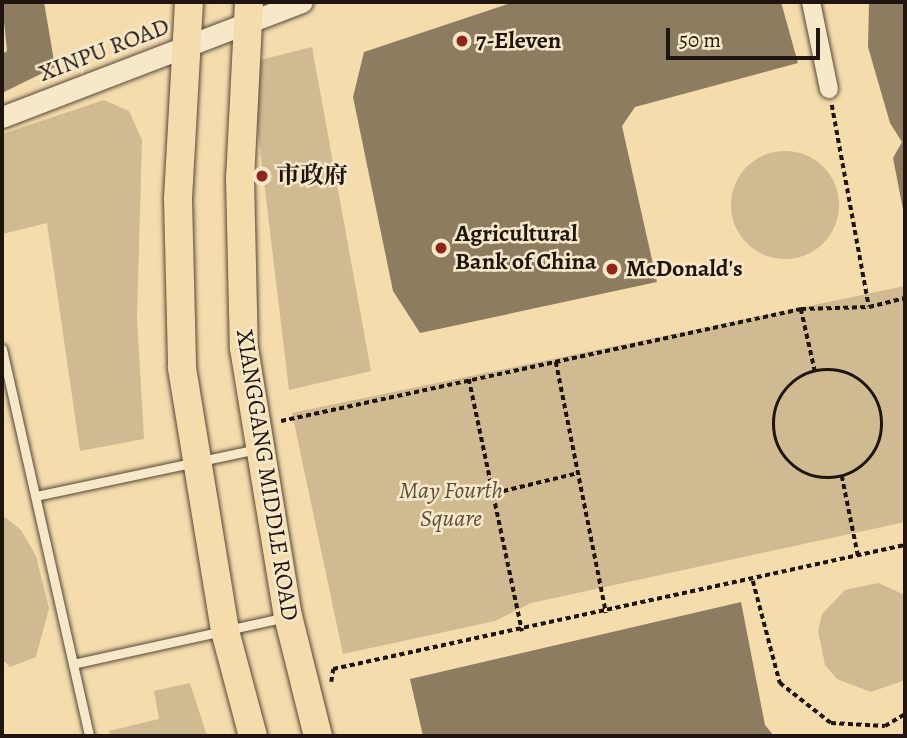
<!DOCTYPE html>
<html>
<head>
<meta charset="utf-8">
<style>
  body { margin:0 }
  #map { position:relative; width:907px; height:738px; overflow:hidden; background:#f4dcad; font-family:Alegreya,"Noto Serif SC",serif }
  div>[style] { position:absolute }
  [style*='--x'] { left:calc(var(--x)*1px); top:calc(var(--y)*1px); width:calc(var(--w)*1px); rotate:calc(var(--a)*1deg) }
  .green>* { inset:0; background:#d0ba92 }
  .round { border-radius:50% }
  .building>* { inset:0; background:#8e7c61 }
  .path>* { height:3.5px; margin-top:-1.75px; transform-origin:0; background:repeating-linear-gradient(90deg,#20150e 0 5px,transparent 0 8.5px) }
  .path>.ring { margin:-1.75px; padding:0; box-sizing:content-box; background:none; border:3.5px solid #20150e; border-radius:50% }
  .roads { filter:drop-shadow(0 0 2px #554736) drop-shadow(0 0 2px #554736) }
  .service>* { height:9px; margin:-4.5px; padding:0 4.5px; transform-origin:4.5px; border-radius:4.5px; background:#f8e8ca }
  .minor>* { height:18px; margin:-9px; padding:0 9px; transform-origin:9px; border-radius:9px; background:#f8e8ca }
  .tertiary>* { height:21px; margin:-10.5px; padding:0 10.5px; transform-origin:10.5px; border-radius:10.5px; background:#f8e8ca }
  .primary>* { height:28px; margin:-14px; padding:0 14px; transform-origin:14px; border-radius:14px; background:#f4dcad }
  .dots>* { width:19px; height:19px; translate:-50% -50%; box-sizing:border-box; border:4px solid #f8e8ca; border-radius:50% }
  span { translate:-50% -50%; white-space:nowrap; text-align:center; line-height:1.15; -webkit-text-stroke:5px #f8e8ca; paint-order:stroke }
  .poi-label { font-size:24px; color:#20150e; font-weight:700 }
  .left { translate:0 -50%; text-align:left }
  .street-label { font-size:24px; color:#20150e }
  .park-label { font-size:24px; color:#5e4f3c; font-style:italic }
  .frame { position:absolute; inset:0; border:4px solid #20150e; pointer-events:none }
  .scale { position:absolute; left:666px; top:28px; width:154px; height:32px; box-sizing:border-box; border:4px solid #20150e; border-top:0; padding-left:9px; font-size:21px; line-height:24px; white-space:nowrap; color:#20150e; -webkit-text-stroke:5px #f8e8ca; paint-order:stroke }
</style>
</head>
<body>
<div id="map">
  <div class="green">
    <div style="clip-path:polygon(312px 47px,371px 371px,289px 390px,253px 90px,256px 61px)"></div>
    <div style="clip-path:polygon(104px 100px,129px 111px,142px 140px,137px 318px,144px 439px,80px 451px,47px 223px,2px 234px,2px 134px)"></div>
    <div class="round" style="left:731px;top:151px;width:108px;height:108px"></div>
    <div style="clip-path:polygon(905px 286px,905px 522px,531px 603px,495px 621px,343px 654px,292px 413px)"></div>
    <div style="clip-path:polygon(2px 515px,21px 530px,36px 556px,49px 608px,36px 657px,10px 667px,2px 659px)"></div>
    <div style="clip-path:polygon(878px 583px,905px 595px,905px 680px,871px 692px,837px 679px,825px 665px,818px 631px,822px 614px,845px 590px)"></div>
    <div style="clip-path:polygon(190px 683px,207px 736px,111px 736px,109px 731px,159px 719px,154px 691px)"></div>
  </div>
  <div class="building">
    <div style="clip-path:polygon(2px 2px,44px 2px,55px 67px,2px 93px,2px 54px,7px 51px)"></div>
    <div style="clip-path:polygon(514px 2px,781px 2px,798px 63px,635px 107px,622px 126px,657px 282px,420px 333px,393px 291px,353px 97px,364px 52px)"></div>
    <div style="clip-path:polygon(869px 2px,905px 2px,905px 220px,893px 158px,902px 142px,890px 123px,868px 47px)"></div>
    <div style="clip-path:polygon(741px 602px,765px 725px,774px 736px,423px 736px,410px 679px)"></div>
  </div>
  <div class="path">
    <div style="--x:832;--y:105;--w:205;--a:79.6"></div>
    <div style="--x:801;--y:309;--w:64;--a:77.3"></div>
    <div style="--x:556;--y:362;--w:256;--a:78.7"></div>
    <div class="ring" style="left:774px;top:370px;width:104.5px;height:104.5px"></div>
    <div style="--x:469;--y:379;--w:258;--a:78.1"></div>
    <div style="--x:281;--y:421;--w:532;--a:-12.15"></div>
    <div style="--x:801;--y:309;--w:68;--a:-1.7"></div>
    <div style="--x:869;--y:307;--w:37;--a:-14"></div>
    <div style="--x:842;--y:476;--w:81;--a:78.6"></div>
    <div style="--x:495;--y:493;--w:85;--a:-13.5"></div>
    <div style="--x:753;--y:581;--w:106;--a:75.2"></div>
    <div style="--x:780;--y:683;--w:65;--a:38.1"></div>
    <div style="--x:831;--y:723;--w:54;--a:3.2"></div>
    <div style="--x:885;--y:726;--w:23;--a:-31"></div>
    <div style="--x:331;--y:682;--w:13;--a:-81"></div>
    <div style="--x:333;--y:669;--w:585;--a:-12.23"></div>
  </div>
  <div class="roads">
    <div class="service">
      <div style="--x:2;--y:349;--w:397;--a:77.3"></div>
      <div style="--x:36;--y:496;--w:226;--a:-12"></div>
      <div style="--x:73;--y:664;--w:218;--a:-12.4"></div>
    </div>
    <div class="minor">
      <div style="--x:811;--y:2;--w:89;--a:78.3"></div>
    </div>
    <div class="tertiary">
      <div style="--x:2;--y:117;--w:321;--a:-21"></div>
    </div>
    <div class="primary">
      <div style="--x:189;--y:2;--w:197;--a:93.2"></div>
      <div style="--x:178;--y:199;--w:169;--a:88.6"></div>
      <div style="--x:182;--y:368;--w:266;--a:80.7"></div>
      <div style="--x:225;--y:631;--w:109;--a:75.1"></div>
      <div style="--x:249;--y:2;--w:176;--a:92.9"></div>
      <div style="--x:240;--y:178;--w:170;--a:88.7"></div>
      <div style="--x:244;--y:348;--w:272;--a:80.7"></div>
      <div style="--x:288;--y:616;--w:124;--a:76"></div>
    </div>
  </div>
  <div class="dots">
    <div style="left:462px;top:41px;background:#8f2418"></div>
    <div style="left:262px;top:176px;background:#8f2418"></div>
    <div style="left:441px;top:248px;background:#8f2418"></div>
    <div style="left:612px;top:269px;background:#8f2418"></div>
  </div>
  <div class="poi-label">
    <span class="left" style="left:476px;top:41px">7-Eleven</span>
    <span class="left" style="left:276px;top:176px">市政府</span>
    <span class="left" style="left:455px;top:248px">Agricultural<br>Bank of China</span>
    <span class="left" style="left:626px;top:269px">McDonald's</span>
  </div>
  <div class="street-label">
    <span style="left:104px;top:50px;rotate:-21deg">XINPU ROAD</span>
    <span style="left:267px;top:475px;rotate:81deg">XIANGGANG MIDDLE ROAD</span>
  </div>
  <div class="park-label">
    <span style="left:451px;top:505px">May Fourth<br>Square</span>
  </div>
  <div class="frame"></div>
  <div class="scale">50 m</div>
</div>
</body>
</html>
